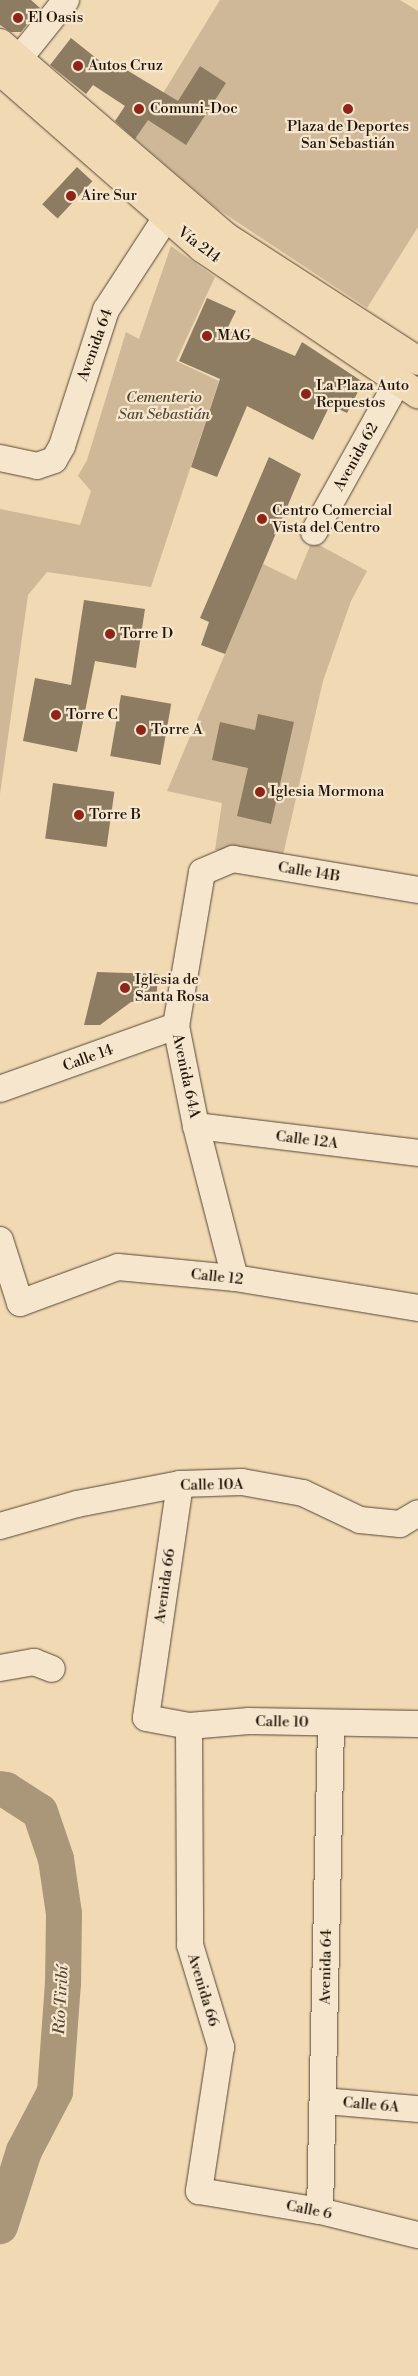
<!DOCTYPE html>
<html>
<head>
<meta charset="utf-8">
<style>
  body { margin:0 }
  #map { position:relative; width:418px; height:2376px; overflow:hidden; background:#f1d9b4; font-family:"Libre Bodoni",serif }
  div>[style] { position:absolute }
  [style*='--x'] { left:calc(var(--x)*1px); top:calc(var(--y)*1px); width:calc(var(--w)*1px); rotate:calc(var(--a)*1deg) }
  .green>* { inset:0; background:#ceb897 }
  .river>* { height:36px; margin:-18px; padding:0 18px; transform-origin:18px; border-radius:18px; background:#aa977a }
  .building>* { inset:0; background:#8d7b62; transform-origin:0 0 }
  .roads { filter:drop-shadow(0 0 1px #554734) drop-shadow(0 0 1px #554734) }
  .minor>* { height:26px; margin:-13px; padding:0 13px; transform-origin:13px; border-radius:13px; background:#f6e6ce }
  .major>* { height:28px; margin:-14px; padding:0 14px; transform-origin:14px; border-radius:14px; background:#f1d9b4 }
  .dots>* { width:14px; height:14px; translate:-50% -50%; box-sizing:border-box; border:2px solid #f6e6ce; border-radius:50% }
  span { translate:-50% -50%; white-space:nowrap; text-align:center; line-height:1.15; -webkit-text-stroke:4.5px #f6e6ce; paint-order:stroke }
  .poi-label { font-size:15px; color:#21160a }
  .left { translate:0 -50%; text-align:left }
  .street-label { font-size:15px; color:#21160a }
  .park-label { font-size:15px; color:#554734; font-style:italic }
  .water-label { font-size:16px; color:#584a37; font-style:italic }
</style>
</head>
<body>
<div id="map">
  <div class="green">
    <div style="clip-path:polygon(220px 0,400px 0,418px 11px,418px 227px,367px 308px,216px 208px,135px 139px)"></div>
    <div style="clip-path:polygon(171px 246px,215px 277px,176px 361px,219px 381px,151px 587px,47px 572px,28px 595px,0 794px,0 509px,80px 525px,91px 491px,78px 476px,87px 460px,126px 332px,139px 339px)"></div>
    <div style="clip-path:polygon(312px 541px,367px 571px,351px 601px,323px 681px,283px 855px,215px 850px,222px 803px,167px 791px,263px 564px,296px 580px)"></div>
  </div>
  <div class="river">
    <div style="--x:0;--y:1789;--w:6;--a:9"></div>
    <div style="--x:6;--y:1790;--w:40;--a:32.9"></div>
    <div style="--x:40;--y:1812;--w:50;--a:71.2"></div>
    <div style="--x:56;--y:1859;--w:56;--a:81.7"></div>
    <div style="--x:64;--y:1914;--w:69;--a:90.8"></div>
    <div style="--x:63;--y:1983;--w:109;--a:94.2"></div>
    <div style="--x:55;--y:2092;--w:67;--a:117.7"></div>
    <div style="--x:24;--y:2151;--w:79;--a:107.7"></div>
  </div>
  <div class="building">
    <div style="clip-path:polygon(0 0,31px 0,40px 8px,21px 32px,11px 32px,0 25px)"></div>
    <div style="clip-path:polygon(71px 38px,111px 70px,115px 63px,178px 101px,200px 66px,226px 83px,186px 145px,148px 120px,135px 139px,115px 121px,125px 106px,93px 85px,86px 94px,50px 65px)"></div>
    <div style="left:77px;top:167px;width:21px;height:51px;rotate:43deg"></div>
    <div style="clip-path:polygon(207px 298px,236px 311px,228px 327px,295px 356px,302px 342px,363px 382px,347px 413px,330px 405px,313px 440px,247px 406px,217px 477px,191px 467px,220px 379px,179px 361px)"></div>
    <div style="clip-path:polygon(269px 457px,301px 474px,225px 654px,201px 645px,209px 622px,200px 618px)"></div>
    <div style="clip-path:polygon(84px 600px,145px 609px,136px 668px,95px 661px,77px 752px,23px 741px,35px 678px,71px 685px)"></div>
    <div style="left:121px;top:695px;width:51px;height:62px;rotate:10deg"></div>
    <div style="clip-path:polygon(258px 714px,294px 722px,271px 824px,237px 816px,248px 768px,212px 760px,220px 722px,255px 730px)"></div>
    <div style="left:53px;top:783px;width:62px;height:56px;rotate:8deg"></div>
    <div style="clip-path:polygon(97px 972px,158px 974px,156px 1003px,131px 1002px,100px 1025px,84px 1025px)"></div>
  </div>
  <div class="roads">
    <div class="minor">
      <div style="--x:6;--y:75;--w:96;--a:-51.3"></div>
      <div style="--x:0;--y:458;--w:38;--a:12"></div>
      <div style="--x:37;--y:466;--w:18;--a:-19"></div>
      <div style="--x:54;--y:460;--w:16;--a:-60"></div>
      <div style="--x:62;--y:446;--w:143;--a:-72.1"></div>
      <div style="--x:106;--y:310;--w:132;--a:-57"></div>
      <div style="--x:314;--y:532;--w:173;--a:-60.9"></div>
      <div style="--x:0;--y:1089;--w:187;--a:-19.7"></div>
      <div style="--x:196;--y:1126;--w:224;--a:6.9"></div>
      <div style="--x:0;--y:1240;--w:66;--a:72.4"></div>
      <div style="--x:20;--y:1303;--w:104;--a:-20.2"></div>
      <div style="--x:118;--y:1267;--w:118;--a:5.4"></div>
      <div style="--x:235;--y:1278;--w:185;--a:9.3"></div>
      <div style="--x:235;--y:1278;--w:157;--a:-104.4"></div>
      <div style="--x:196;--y:1126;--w:102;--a:-101.3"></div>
      <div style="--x:176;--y:1026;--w:156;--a:-80.4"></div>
      <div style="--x:202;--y:872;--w:34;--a:-23"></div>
      <div style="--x:233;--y:859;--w:188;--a:9.5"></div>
      <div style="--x:180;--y:1484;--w:236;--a:98.3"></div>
      <div style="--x:146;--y:1718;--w:44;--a:10.5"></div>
      <div style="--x:189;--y:1726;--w:60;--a:-4.8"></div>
      <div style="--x:249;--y:1721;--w:169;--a:1"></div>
      <div style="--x:0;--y:1526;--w:80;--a:-15.9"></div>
      <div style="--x:77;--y:1504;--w:105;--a:-11"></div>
      <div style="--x:180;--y:1484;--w:62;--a:-1.8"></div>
      <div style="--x:242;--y:1482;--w:62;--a:10.2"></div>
      <div style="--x:303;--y:1493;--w:63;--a:25.3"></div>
      <div style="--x:360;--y:1520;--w:40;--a:5.7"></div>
      <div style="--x:400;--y:1524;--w:21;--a:-31"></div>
      <div style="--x:0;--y:1668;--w:35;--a:-10"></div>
      <div style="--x:34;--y:1662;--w:19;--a:21"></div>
      <div style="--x:189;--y:1726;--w:219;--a:89.7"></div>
      <div style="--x:190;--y:1945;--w:107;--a:73.1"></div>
      <div style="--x:221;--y:2047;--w:146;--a:98.7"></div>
      <div style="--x:199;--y:2191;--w:123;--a:9.4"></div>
      <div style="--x:320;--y:2211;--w:101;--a:13.8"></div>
      <div style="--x:324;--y:2101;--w:94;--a:4.9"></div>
      <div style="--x:320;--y:2211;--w:488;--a:-88.7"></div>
    </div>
    <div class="major">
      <div style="--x:0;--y:43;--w:296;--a:40.6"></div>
      <div style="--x:225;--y:236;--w:230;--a:32.9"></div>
      <div style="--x:0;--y:71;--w:269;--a:41.2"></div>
      <div style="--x:202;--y:248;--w:261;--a:34.1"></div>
    </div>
  </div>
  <div class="dots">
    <div style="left:18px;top:18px;background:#8f2418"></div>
    <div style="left:78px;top:66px;background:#8f2418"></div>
    <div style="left:139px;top:109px;background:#8f2418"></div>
    <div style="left:348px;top:109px;background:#8f2418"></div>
    <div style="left:71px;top:196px;background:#8f2418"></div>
    <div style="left:207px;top:336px;background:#8f2418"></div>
    <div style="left:306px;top:394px;background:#8f2418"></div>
    <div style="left:262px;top:519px;background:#8f2418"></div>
    <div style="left:110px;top:634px;background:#8f2418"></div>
    <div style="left:56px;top:715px;background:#8f2418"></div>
    <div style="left:141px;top:730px;background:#8f2418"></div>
    <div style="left:260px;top:792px;background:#8f2418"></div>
    <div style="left:79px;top:815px;background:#8f2418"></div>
    <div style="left:125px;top:988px;background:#8f2418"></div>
  </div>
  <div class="poi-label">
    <span class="left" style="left:28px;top:18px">El Oasis</span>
    <span class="left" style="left:88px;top:66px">Autos Cruz</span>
    <span class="left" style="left:150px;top:109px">Comuni-Doc</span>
    <span style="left:348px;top:135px">Plaza de Deportes<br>San Sebastián</span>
    <span class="left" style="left:81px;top:196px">Aire Sur</span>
    <span class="left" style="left:217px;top:336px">MAG</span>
    <span class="left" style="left:316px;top:394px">La Plaza Auto<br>Repuestos</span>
    <span class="left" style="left:272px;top:519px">Centro Comercial<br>Vista del Centro</span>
    <span class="left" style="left:120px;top:634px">Torre D</span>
    <span class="left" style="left:66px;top:715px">Torre C</span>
    <span class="left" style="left:151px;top:730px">Torre A</span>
    <span class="left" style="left:270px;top:792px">Iglesia Mormona</span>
    <span class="left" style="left:89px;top:815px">Torre B</span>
    <span class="left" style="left:135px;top:988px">Iglesia de<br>Santa Rosa</span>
  </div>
  <div class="street-label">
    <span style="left:199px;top:245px;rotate:37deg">Vía 214</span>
    <span style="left:95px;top:345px;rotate:-70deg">Avenida 64</span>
    <span style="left:356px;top:457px;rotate:-61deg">Avenida 62</span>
    <span style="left:309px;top:872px;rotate:9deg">Calle 14B</span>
    <span style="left:88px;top:1058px;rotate:-20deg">Calle 14</span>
    <span style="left:186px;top:1076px;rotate:78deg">Avenida 64A</span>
    <span style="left:307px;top:1140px;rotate:7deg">Calle 12A</span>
    <span style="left:217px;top:1277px;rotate:6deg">Calle 12</span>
    <span style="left:212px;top:1485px;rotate:-1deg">Calle 10A</span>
    <span style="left:165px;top:1586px;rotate:-82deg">Avenida 66</span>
    <span style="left:282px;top:1722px;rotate:1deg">Calle 10</span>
    <span style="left:326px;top:1967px;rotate:-89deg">Avenida 64</span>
    <span style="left:203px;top:1990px;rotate:73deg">Avenida 66</span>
    <span style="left:371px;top:2105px;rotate:5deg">Calle 6A</span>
    <span style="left:309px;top:2210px;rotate:11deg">Calle 6</span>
  </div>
  <div class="park-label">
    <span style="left:164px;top:406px">Cementerio<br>San Sebastián</span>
  </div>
  <div class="water-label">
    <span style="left:61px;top:2000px;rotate:-87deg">Río Tiribí</span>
  </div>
</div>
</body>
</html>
